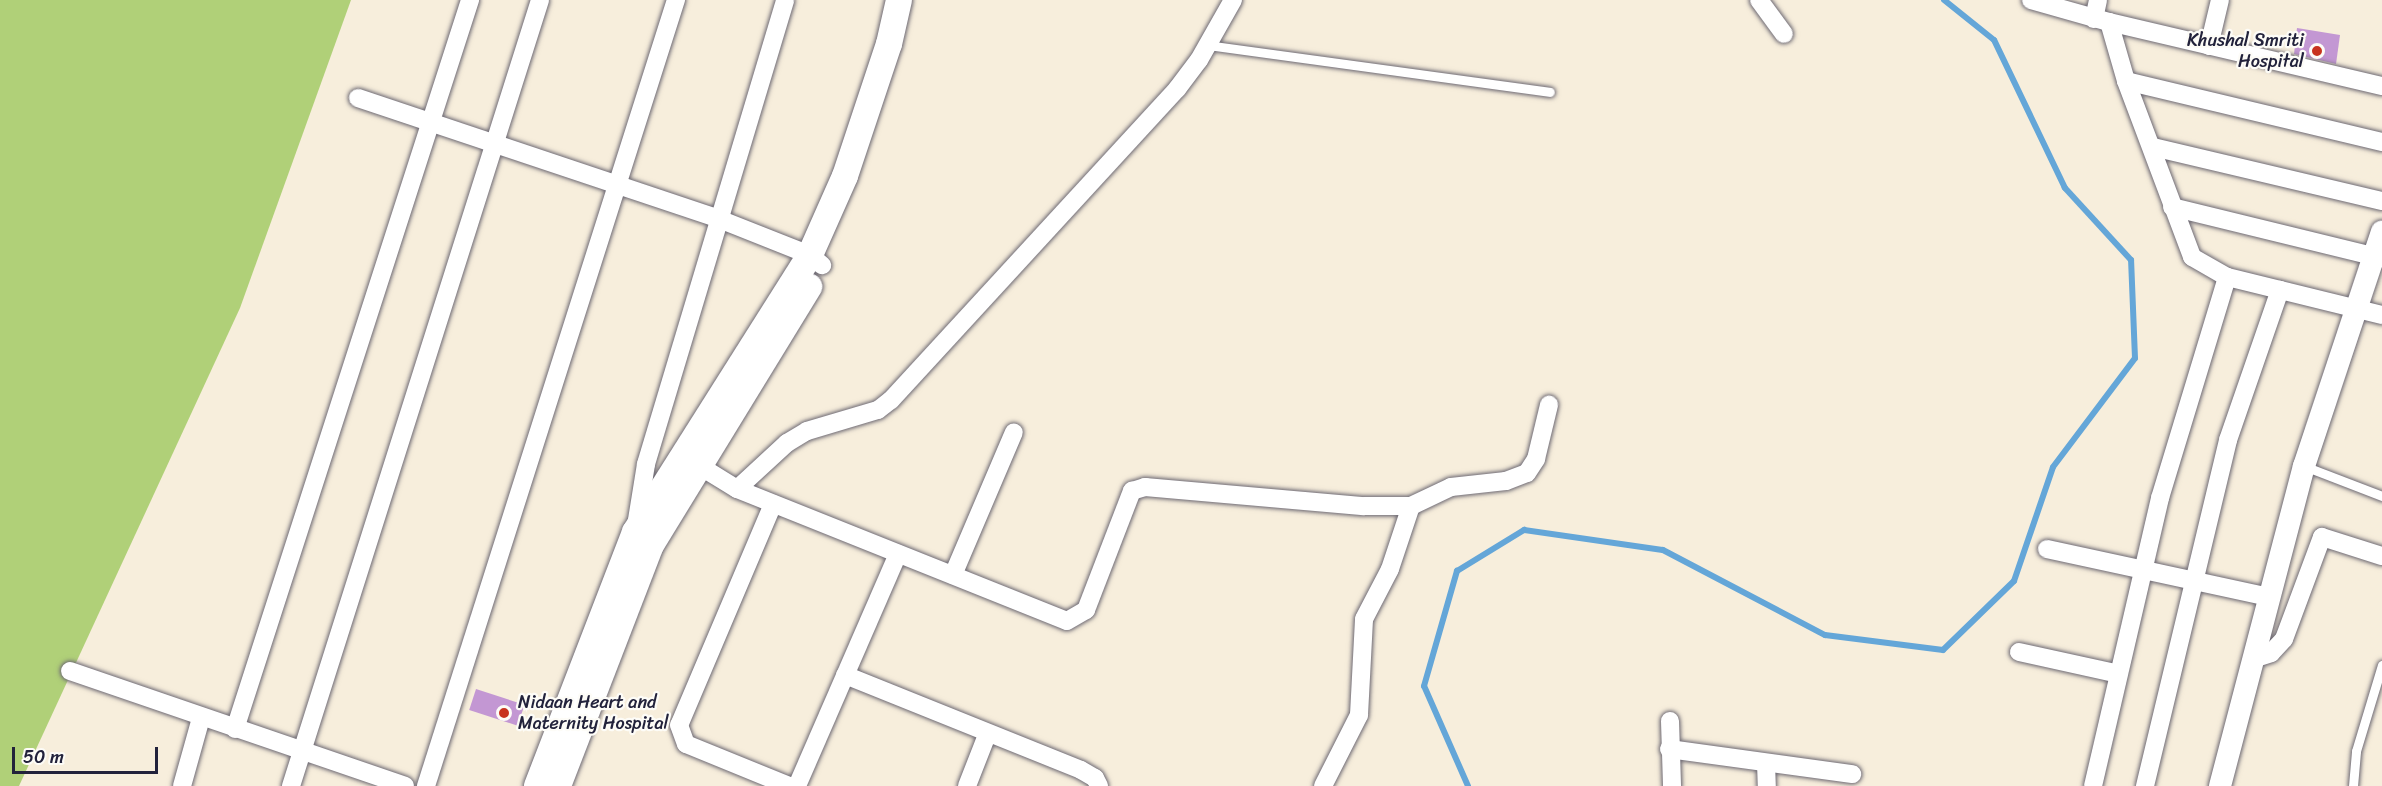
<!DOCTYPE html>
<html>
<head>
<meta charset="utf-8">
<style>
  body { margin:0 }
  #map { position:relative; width:2382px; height:786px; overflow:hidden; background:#f7eedc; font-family:Sriracha,sans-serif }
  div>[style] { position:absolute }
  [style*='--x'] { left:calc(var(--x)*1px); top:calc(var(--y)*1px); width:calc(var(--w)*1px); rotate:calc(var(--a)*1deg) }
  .green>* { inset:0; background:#b0d078 }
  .stream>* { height:6px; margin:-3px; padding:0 3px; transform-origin:3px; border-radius:3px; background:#64a6d8 }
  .building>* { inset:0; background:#c397d3; transform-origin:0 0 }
  .roads { filter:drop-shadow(0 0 2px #6d6973) drop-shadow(0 0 2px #6d6973) }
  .service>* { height:9px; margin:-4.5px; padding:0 4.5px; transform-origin:4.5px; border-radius:4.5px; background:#fff }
  .minor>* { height:18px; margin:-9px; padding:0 9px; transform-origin:9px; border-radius:9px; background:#fff }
  .tertiary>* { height:22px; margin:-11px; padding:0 11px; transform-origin:11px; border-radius:11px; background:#fff }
  .secondary>* { height:26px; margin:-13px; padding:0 13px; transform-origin:13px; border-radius:13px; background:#fff }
  .dots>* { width:16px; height:16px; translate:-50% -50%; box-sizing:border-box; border:3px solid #fdfcf7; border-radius:50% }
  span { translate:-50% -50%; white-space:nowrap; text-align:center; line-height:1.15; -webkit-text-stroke:4.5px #fdfcf7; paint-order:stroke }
  .poi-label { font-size:18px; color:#22223b }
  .right { translate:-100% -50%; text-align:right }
  .left { translate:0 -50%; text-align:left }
  .scale { position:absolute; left:12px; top:747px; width:146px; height:27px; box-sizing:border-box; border:3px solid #22223b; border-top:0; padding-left:8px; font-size:18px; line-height:21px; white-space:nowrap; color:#22223b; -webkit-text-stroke:4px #fdfcf7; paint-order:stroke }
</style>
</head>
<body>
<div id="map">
  <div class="green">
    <div style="clip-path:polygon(0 0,351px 0,240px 308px,19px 786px,0 786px)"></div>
  </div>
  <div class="stream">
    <div style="--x:1468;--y:786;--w:109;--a:-113.7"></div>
    <div style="--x:1424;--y:686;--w:120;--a:-74"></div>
    <div style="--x:1457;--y:571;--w:79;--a:-31.5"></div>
    <div style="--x:1524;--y:530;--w:140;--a:8.2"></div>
    <div style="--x:1663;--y:550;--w:183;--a:27.7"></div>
    <div style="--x:1825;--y:635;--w:119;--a:7.2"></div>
    <div style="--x:1943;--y:650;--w:99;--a:-44.2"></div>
    <div style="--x:2014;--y:581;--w:120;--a:-71.1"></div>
    <div style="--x:2053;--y:467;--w:136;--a:-53"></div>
    <div style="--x:2135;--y:358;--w:98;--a:-92.3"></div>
    <div style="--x:2131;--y:260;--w:98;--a:-132.5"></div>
    <div style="--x:2065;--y:188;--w:164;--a:-115.6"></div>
    <div style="--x:1994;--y:40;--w:64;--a:-141.3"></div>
  </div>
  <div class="building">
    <div style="clip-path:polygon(2297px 28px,2340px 35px,2336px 64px,2294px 54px)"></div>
    <div style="left:476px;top:689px;width:51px;height:22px;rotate:18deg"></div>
  </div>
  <div class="roads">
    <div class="service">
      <div style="--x:1207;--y:45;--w:346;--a:7.8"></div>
      <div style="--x:2304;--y:466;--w:84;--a:21"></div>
      <div style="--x:2353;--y:786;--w:35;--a:-85"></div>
      <div style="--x:2356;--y:751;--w:90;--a:-73.2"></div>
    </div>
    <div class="minor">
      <div style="--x:1759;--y:0;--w:42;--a:53.7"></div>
      <div style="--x:2031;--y:0;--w:81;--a:15.8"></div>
      <div style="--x:2109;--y:22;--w:280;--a:13.2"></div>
      <div style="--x:2094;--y:19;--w:19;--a:-78"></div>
      <div style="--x:2109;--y:22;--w:61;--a:73.9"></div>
      <div style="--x:2126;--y:81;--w:188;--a:69.4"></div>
      <div style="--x:2192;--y:257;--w:40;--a:29.7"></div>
      <div style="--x:2227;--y:277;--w:160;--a:13.8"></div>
      <div style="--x:2209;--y:46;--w:47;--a:-76.6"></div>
      <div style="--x:2126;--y:81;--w:263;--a:13.4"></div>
      <div style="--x:358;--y:98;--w:381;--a:18.5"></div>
      <div style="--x:719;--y:219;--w:98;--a:21.6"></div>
      <div style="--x:810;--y:255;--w:16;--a:40"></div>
      <div style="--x:2153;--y:147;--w:235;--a:13.3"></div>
      <div style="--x:2172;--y:207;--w:216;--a:13.7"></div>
      <div style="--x:690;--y:460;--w:55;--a:31.7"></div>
      <div style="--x:737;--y:489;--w:355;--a:21.8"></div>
      <div style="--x:1067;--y:621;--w:22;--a:-30"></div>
      <div style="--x:1086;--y:610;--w:128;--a:-68.9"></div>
      <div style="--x:1132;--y:491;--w:14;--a:-17"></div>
      <div style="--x:1145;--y:487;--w:220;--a:5"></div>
      <div style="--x:1364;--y:506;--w:47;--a:0"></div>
      <div style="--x:1411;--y:506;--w:44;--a:-25.4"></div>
      <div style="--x:1451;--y:487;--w:55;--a:-6.2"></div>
      <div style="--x:1506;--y:481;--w:22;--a:-21"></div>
      <div style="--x:1527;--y:473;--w:17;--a:-57"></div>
      <div style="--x:1536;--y:459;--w:56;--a:-76.5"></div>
      <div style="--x:737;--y:489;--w:68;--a:-42.6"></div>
      <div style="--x:787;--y:443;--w:23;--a:-31"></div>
      <div style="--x:807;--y:431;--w:74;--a:-16.5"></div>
      <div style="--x:878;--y:410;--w:16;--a:-38"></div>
      <div style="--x:891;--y:400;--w:423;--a:-47.4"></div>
      <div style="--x:1177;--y:89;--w:36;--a:-53"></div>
      <div style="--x:1199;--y:60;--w:69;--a:-60.5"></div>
      <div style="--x:773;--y:504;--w:240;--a:113"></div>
      <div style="--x:679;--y:725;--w:20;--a:70"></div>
      <div style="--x:686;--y:744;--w:111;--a:22.2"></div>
      <div style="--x:636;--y:526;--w:63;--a:-80.8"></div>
      <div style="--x:646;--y:464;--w:484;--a:-73.3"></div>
      <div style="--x:2047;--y:549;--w:227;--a:12.2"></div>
      <div style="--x:953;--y:575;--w:155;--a:-66.9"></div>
      <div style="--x:2019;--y:652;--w:102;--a:12.4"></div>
      <div style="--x:2253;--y:659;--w:19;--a:-18"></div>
      <div style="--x:2271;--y:653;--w:19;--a:-47"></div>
      <div style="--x:2284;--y:639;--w:109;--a:-69.6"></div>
      <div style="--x:2322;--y:537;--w:63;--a:17.6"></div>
      <div style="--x:70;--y:671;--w:354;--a:18.9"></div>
      <div style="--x:845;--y:675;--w:254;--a:21.9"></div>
      <div style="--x:1081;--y:770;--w:16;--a:30"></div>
      <div style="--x:1095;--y:778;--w:9;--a:63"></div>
      <div style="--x:1670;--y:721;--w:65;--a:88.2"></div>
      <div style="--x:235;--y:729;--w:766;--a:-72.13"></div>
      <div style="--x:1669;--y:749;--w:185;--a:7.8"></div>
      <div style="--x:1766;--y:763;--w:23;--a:88"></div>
      <div style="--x:182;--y:786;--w:71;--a:-74.4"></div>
      <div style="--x:291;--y:786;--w:824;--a:-72.42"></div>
      <div style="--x:426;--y:786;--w:825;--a:-72.36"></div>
      <div style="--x:797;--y:786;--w:253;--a:-66.5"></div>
      <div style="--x:967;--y:786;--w:55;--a:-68.6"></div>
      <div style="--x:1323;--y:786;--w:80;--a:-63.1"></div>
      <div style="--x:1359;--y:715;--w:96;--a:-87"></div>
      <div style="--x:1364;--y:619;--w:56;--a:-62.5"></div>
      <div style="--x:1390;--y:569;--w:66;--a:-71.6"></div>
      <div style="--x:2093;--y:786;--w:296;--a:-76.9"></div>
      <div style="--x:2160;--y:498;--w:231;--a:-73.1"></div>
      <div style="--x:2145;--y:786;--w:356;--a:-76.5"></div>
      <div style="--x:2228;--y:440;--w:159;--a:-70.9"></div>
    </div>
    <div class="tertiary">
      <div style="--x:2220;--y:786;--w:331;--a:-75.3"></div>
      <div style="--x:2304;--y:466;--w:247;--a:-71.6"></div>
    </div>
    <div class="secondary">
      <div style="--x:537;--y:786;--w:272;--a:-68.9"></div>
      <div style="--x:635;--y:532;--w:328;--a:-57.7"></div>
      <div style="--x:810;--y:255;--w:86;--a:-66.1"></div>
      <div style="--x:845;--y:176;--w:139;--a:-71.6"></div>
      <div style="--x:889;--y:44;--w:45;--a:-77.2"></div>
      <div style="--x:558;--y:786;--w:258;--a:-68.9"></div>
      <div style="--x:651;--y:545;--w:303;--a:-58.5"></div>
    </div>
  </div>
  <div class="dots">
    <div style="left:2317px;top:51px;background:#c8321e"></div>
    <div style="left:504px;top:713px;background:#c8321e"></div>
  </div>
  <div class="poi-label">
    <span class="right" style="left:2304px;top:51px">Khushal Smriti<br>Hospital</span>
    <span class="left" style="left:518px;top:713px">Nidaan Heart and<br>Maternity Hospital</span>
  </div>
  <div class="scale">50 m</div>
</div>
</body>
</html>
